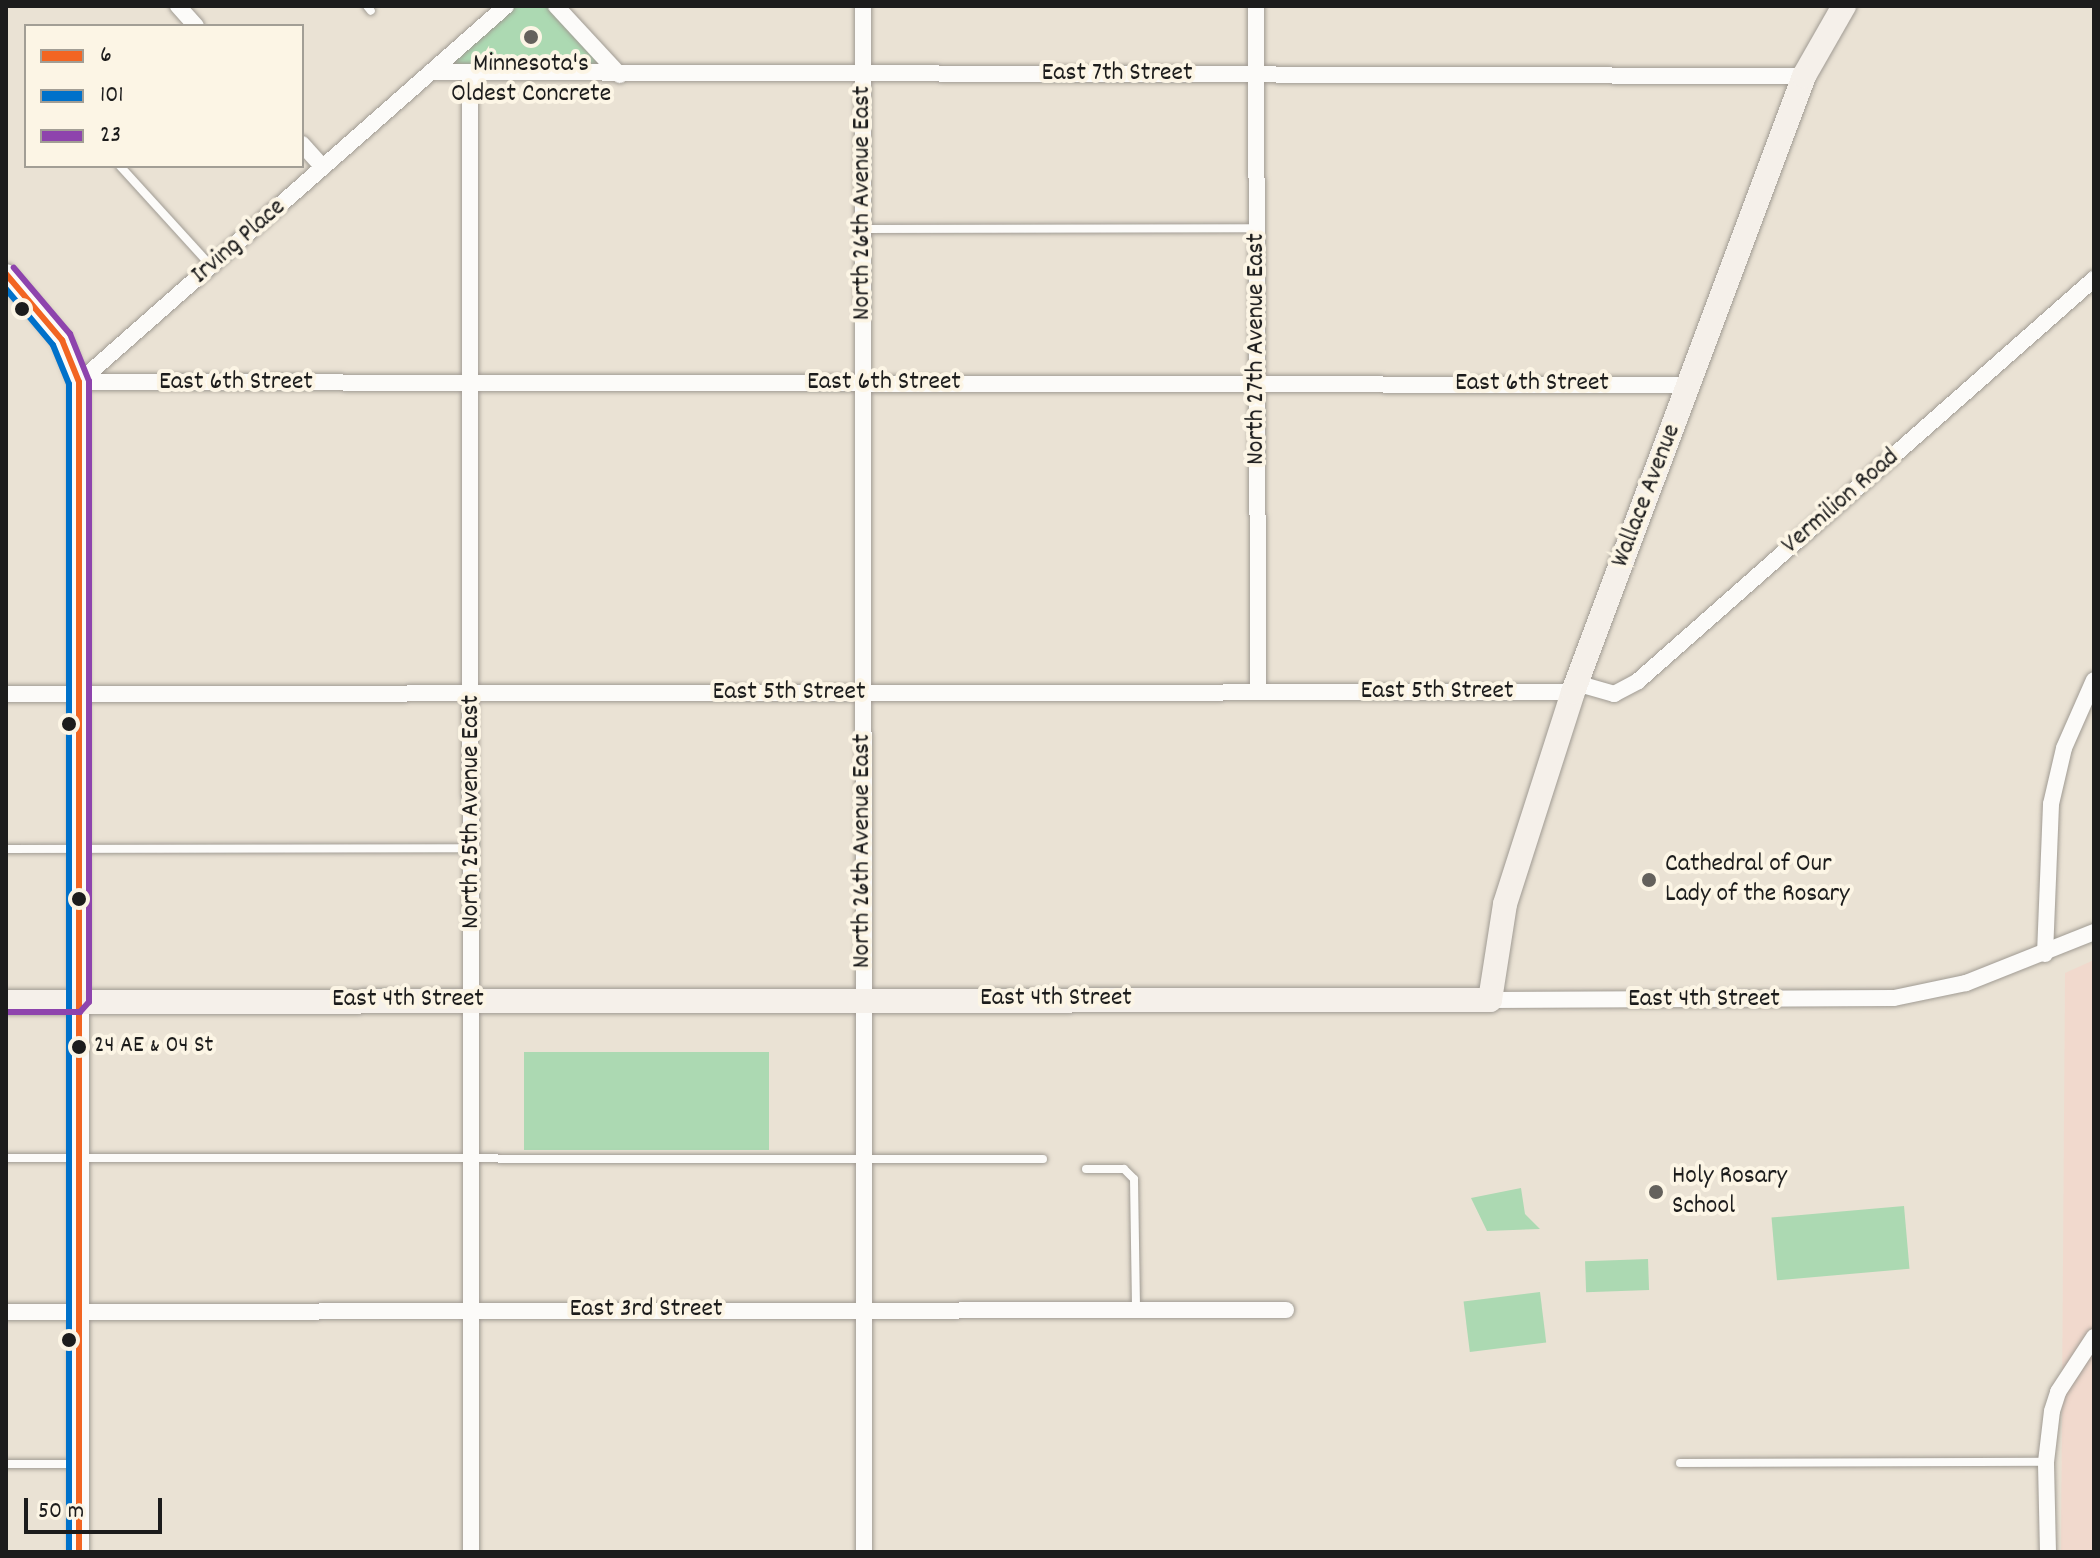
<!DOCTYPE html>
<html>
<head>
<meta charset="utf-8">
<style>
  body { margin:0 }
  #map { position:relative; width:2100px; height:1558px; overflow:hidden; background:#eae2d4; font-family:Dekko,sans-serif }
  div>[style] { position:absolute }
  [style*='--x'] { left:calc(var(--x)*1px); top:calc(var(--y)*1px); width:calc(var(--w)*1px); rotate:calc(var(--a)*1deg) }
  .built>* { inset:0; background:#f1d9cd }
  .green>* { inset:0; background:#acd9b2; transform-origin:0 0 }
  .roads { filter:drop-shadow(0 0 2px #a09b93) drop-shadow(0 0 2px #a09b93) }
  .service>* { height:8px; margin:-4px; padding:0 4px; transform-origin:4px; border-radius:4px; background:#fcfbf9 }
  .minor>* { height:16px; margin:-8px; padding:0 8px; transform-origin:8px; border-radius:8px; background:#fcfbf9 }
  .tertiary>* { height:20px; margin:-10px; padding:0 10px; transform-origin:10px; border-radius:10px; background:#fcfbf9 }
  .secondary>* { height:24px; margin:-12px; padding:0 12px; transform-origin:12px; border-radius:12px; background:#f5f0ea }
  .bus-1>* { height:6px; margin:-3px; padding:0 3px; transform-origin:3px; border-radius:3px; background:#f26522 }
  .bus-2>* { height:6px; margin:-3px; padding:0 3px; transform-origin:3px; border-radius:3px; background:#0071ca }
  .bus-3>* { height:6px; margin:-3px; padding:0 3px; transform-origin:3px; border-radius:3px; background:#8e44ad }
  .dots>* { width:22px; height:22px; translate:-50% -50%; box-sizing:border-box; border:4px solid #fcf5e5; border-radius:50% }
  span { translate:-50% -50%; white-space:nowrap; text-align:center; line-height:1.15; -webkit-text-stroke:8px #fcf5e5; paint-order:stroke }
  .bus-label { font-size:24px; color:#1c1c1c }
  .left { translate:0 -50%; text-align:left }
  .poi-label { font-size:26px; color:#1c1c1c }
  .street-label { font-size:26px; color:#1c1c1c }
  .frame { position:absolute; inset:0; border:8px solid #1c1c1c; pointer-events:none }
  .legend { position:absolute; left:24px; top:24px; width:280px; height:144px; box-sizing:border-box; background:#fcf5e5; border:2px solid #a29e95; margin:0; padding:10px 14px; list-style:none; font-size:24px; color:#1c1c1c }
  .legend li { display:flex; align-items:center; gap:16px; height:40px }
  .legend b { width:40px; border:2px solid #a29e95 }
  .scale { position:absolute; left:24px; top:1498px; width:138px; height:36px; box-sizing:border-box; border:4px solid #1c1c1c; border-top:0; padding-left:10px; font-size:24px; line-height:28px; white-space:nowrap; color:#1c1c1c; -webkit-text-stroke:6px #fcf5e5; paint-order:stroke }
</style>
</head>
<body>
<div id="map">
  <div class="built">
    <div style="clip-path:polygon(2094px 960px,2094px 1552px,2061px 1552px,2065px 973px)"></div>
  </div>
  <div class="green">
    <div style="clip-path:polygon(506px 6px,556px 6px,620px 75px,431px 72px)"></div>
    <div style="left:524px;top:1052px;width:245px;height:98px"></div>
    <div style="clip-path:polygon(1521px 1188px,1525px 1214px,1540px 1229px,1487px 1231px,1471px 1198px)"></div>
    <div style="left:1904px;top:1206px;width:63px;height:133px;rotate:85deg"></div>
    <div style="left:1648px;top:1259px;width:31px;height:63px;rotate:88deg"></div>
    <div style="left:1540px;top:1292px;width:51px;height:77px;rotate:83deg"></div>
  </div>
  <div class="roads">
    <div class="service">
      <div style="--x:367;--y:6;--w:6;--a:51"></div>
      <div style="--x:120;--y:166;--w:135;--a:47.7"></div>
      <div style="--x:864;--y:229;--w:392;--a:-0.1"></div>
      <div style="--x:6;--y:849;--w:464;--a:-0.1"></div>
      <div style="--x:6;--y:1158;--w:1037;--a:0.06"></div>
      <div style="--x:1086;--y:1169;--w:38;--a:0"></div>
      <div style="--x:1124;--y:1169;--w:14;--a:45"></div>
      <div style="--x:1134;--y:1179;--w:131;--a:89.1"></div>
      <div style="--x:1680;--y:1463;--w:366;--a:-0.2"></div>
      <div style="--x:6;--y:1464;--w:71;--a:0"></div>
    </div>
    <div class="minor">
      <div style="--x:178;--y:6;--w:27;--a:48"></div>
      <div style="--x:556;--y:6;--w:94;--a:47.2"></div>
      <div style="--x:863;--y:6;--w:1546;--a:89.96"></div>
      <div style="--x:1256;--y:6;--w:686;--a:89.83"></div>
      <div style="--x:431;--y:72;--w:1373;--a:0.17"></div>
      <div style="--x:470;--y:72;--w:1480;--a:89.96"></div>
      <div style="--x:302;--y:144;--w:31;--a:48"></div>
      <div style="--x:79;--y:382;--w:1610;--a:0.11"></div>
      <div style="--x:79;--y:382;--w:569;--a:-41.37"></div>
      <div style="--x:1576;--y:683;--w:40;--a:16"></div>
      <div style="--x:1614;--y:694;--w:27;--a:-28"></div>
      <div style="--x:1638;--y:681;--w:608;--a:-41.4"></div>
      <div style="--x:6;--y:694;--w:1567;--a:-0.07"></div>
      <div style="--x:2045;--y:954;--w:150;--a:-87.7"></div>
      <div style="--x:2051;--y:804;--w:57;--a:-76.9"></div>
      <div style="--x:2064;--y:748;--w:74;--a:-66.2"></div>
      <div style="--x:1490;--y:1000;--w:404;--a:-0.3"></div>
      <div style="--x:1894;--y:998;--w:74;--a:-11.8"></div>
      <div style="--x:1966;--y:983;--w:138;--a:-21.7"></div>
      <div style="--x:6;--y:1312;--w:1280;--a:-0.09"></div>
      <div style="--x:2048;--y:1552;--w:90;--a:-91.3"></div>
      <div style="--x:2046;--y:1462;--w:51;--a:-83.3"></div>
      <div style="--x:2052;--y:1411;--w:20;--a:-72"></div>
      <div style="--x:2058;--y:1392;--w:66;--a:-56.8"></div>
    </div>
    <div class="tertiary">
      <div style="--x:6;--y:274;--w:87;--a:49.7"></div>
      <div style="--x:62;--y:340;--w:45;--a:68"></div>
      <div style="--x:79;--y:382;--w:1170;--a:90"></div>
    </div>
    <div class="secondary">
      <div style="--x:6;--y:1002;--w:1484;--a:-0.08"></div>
      <div style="--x:1490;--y:1000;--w:97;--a:-81.1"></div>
      <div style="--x:1505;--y:904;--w:223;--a:-72.2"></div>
      <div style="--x:1573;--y:692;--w:658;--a:-69.44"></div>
      <div style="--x:1804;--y:76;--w:81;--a:-60.3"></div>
    </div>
  </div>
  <div class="bus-1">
    <div style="--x:6;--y:274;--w:87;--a:49.7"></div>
    <div style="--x:62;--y:340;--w:45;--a:68"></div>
    <div style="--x:79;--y:382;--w:1170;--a:90"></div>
  </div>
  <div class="bus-2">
    <div style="--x:6;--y:289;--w:73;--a:50"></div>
    <div style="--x:53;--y:345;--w:42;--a:67.7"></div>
    <div style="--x:69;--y:384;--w:1168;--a:90"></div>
  </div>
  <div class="bus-3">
    <div style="--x:6;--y:1012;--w:74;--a:0"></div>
    <div style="--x:80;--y:1012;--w:13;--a:-48"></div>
    <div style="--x:89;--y:1002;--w:621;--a:-90"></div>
    <div style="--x:89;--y:381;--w:51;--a:-112"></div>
    <div style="--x:70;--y:334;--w:87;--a:-130.3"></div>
  </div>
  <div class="dots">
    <div style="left:531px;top:37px;background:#64615c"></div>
    <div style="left:22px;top:309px;background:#1c1c1c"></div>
    <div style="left:69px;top:724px;background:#1c1c1c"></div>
    <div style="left:1649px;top:880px;background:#64615c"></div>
    <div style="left:79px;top:899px;background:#1c1c1c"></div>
    <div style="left:79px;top:1047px;background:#1c1c1c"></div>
    <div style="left:1656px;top:1192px;background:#64615c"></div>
    <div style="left:69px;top:1340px;background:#1c1c1c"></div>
  </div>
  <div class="bus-label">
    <span class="left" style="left:94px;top:1047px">24 AE &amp; 04 St</span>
  </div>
  <div class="poi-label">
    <span style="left:531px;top:80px">Minnesota's<br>Oldest Concrete</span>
    <span class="left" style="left:1665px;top:880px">Cathedral of Our<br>Lady of the Rosary</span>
    <span class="left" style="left:1672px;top:1192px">Holy Rosary<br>School</span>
  </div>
  <div class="street-label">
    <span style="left:1117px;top:74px">East 7th Street</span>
    <span style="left:863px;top:203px;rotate:-90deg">North 26th Avenue East</span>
    <span style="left:239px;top:242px;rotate:-41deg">Irving Place</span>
    <span style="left:1257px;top:349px;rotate:-90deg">North 27th Avenue East</span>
    <span style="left:236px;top:383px">East 6th Street</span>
    <span style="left:884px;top:383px">East 6th Street</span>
    <span style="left:1532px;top:384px">East 6th Street</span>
    <span style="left:1647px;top:496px;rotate:-69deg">Wallace Avenue</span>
    <span style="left:1841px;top:502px;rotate:-41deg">Vermilion Road</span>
    <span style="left:1437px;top:692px">East 5th Street</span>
    <span style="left:789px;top:693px">East 5th Street</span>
    <span style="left:472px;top:812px;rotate:-90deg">North 25th Avenue East</span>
    <span style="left:863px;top:851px;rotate:-90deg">North 26th Avenue East</span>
    <span style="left:1056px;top:999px">East 4th Street</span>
    <span style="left:408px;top:1000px">East 4th Street</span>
    <span style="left:1704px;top:1000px">East 4th Street</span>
    <span style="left:646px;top:1310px">East 3rd Street</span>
  </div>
  <div class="frame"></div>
  <ul class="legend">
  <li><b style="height:10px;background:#f26522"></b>6</li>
  <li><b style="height:10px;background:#0071ca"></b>101</li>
  <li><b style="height:10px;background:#8e44ad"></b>23</li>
  </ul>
  <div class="scale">50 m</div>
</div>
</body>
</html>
